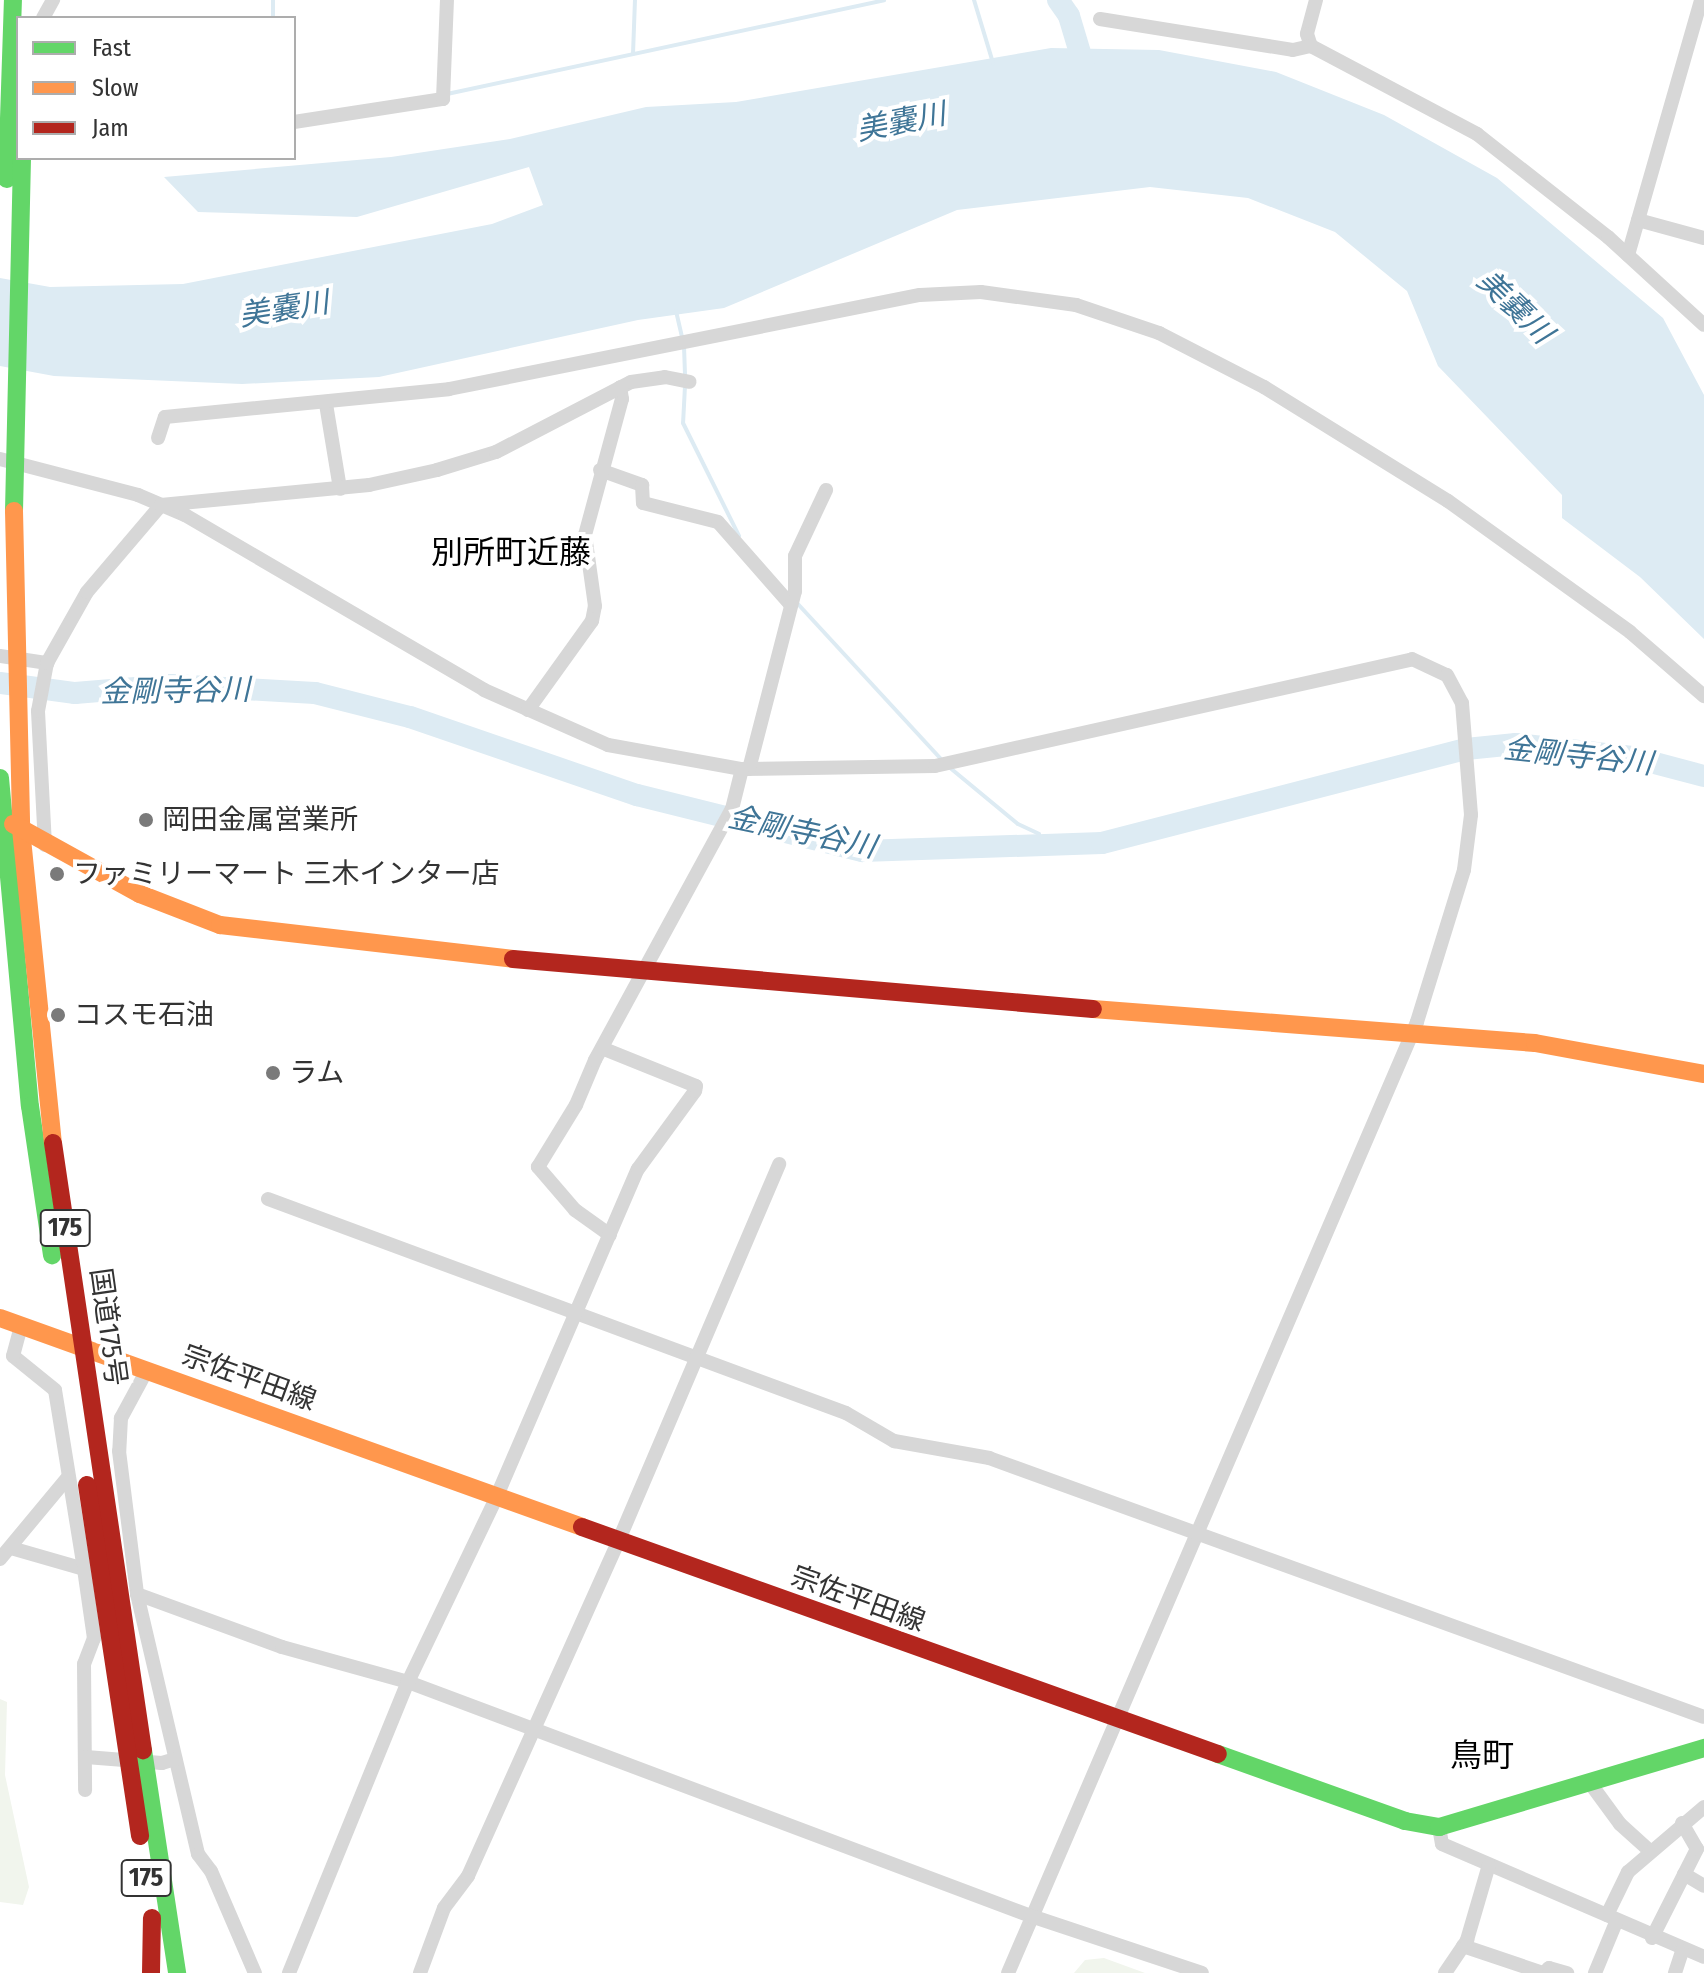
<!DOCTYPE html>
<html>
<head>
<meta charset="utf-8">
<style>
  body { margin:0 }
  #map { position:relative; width:1704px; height:1973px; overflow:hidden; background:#fff; font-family:"Fira Sans Condensed","Noto Sans JP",sans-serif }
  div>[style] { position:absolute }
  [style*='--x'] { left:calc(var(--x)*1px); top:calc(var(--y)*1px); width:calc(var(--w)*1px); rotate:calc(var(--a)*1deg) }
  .green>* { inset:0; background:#f1f5ed }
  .water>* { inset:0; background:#ddebf3 }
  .stream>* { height:4px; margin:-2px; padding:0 2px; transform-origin:2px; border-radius:2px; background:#ddebf3 }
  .river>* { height:22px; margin:-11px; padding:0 11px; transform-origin:11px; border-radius:11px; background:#ddebf3 }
  .street>* { height:14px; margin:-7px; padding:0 7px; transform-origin:7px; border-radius:7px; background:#d7d7d7 }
  .fast>* { height:18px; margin:-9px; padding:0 9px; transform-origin:9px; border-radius:9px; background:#63d668 }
  .slow>* { height:18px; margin:-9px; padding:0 9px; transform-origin:9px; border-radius:9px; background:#ff974d }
  .jam>* { height:18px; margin:-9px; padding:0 9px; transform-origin:9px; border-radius:9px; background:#b3261e }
  .dots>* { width:22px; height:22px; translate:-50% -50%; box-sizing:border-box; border:4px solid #fff; border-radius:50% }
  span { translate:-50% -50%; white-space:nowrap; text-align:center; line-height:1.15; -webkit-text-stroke:8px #fff; paint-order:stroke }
  .shield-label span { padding:2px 6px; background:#fff; border:2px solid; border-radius:6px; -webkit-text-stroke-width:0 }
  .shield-label { font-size:26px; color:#333; font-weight:700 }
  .poi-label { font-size:28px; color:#333 }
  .left { translate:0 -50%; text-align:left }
  .street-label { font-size:28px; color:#333 }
  .water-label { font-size:30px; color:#3f7597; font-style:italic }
  .quarter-label { font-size:32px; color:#000 }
  .legend { position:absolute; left:16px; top:16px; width:280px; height:144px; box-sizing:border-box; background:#fff; border:2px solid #adadad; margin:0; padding:10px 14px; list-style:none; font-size:24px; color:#333 }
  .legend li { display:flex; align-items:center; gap:16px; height:40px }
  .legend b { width:40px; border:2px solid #adadad }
</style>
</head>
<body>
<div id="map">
  <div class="green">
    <div style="clip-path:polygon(0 1699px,7px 1702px,5px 1775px,29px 1887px,23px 1905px,0 1902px)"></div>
    <div style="clip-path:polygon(1104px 1958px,1145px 1973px,1074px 1973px,1085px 1960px)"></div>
  </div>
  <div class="water">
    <div style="clip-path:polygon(1051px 48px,1159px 50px,1276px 72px,1384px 115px,1497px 178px,1663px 318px,1704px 395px,1704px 639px,1640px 577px,1562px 518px,1562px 495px,1438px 366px,1407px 291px,1335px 232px,1248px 198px,1150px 187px,957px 210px,724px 308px,638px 320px,379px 377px,242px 384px,54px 376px,0 366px,0 278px,50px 287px,183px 284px,492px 224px,543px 205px,529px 167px,357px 217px,198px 212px,164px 177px,391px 157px,510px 139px,646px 107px,736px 102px)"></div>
  </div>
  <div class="stream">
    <div style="--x:974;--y:0;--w:66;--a:73.2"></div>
    <div style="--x:273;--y:18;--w:18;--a:-90"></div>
    <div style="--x:633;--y:54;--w:54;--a:-87.9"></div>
    <div style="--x:447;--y:94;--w:447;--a:-12.1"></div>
    <div style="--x:676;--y:311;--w:28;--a:77"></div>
    <div style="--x:684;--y:346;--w:31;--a:88"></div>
    <div style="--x:685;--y:386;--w:37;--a:93"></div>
    <div style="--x:683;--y:423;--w:126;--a:63.6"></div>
    <div style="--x:797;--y:603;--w:215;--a:47.3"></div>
    <div style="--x:949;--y:767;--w:89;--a:39.6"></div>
    <div style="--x:1018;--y:824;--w:23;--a:25"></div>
    <div style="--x:1039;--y:834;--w:15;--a:106"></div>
  </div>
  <div class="river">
    <div style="--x:1058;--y:0;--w:19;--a:55"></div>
    <div style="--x:1069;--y:16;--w:63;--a:73.3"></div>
    <div style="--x:0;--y:683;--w:76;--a:7.6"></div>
    <div style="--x:75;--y:693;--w:97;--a:-4.7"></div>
    <div style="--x:172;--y:685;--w:143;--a:3.2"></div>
    <div style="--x:315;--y:693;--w:98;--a:14.2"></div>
    <div style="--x:410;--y:717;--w:240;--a:19"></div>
    <div style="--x:637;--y:795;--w:232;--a:14"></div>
    <div style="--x:862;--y:851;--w:240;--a:-1.9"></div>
    <div style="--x:1102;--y:843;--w:376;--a:-14.5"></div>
    <div style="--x:1466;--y:749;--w:50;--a:-5.7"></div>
    <div style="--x:1516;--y:744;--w:117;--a:6.4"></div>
    <div style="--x:1632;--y:757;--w:74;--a:14.8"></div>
  </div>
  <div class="street">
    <div style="--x:1316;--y:0;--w:35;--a:105"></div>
    <div style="--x:1307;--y:34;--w:13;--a:72"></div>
    <div style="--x:1311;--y:46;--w:188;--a:27.9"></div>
    <div style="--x:1477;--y:134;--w:167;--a:38.2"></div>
    <div style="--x:1608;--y:237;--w:130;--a:42.5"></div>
    <div style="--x:43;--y:18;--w:21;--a:-61"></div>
    <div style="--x:1100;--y:19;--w:195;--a:9.1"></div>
    <div style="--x:1293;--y:50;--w:18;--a:-13"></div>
    <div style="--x:294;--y:122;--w:151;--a:-8.8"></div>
    <div style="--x:443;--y:99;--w:99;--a:-87.7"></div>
    <div style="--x:1638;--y:220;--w:68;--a:15.3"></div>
    <div style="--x:1628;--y:255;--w:265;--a:-74"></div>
    <div style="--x:326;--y:404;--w:86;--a:80.6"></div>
    <div style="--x:158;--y:438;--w:22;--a:-72"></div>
    <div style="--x:165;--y:417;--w:285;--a:-5.6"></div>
    <div style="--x:449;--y:389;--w:480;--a:-11.3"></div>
    <div style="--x:920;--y:295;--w:61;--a:-2.8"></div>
    <div style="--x:981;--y:292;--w:96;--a:7.8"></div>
    <div style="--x:1076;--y:305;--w:88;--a:18.6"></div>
    <div style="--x:1159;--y:333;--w:118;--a:27.2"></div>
    <div style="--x:1264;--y:387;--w:216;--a:31.8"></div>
    <div style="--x:1448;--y:501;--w:224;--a:35.7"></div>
    <div style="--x:1630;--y:632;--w:98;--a:40.9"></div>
    <div style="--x:0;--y:459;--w:143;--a:14.6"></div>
    <div style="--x:138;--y:495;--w:51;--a:23.1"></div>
    <div style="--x:185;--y:515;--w:346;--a:30.3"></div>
    <div style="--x:484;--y:690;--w:136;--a:23.9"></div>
    <div style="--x:608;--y:745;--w:136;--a:10.2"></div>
    <div style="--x:742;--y:769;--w:193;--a:-0.9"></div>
    <div style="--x:935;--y:766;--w:489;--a:-12.6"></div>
    <div style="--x:1412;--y:659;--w:38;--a:25"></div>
    <div style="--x:1447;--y:675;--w:32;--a:62"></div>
    <div style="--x:1462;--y:703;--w:112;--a:85.4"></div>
    <div style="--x:1471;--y:815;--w:55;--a:97.3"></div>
    <div style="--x:1464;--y:870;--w:159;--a:107.2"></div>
    <div style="--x:1417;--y:1022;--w:1035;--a:113.27"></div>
    <div style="--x:600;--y:470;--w:45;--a:19.7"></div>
    <div style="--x:642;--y:485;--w:18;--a:87"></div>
    <div style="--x:643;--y:503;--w:77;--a:14.2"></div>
    <div style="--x:718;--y:522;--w:109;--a:48.7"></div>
    <div style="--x:0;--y:656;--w:48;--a:8.5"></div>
    <div style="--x:528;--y:710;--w:110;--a:-54.3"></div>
    <div style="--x:592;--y:621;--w:15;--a:-79"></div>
    <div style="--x:595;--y:606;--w:72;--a:-98"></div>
    <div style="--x:585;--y:535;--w:141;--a:-74.8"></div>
    <div style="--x:622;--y:399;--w:12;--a:-99"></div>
    <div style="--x:749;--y:769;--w:184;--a:-75.5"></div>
    <div style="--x:795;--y:591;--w:35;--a:-90"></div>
    <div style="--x:795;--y:556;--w:73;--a:-64.8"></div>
    <div style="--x:45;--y:845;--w:134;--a:-93"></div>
    <div style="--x:38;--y:711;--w:49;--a:-79.4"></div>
    <div style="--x:47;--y:663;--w:81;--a:-60.6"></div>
    <div style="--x:87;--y:592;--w:114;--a:-49.6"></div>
    <div style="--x:161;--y:505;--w:209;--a:-5.5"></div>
    <div style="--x:369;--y:485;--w:70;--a:-12.4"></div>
    <div style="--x:437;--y:470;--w:62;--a:-17"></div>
    <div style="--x:496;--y:452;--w:152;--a:-27.4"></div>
    <div style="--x:631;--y:382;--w:34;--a:-8"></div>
    <div style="--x:665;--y:377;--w:25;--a:11"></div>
    <div style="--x:268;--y:1199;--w:616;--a:20.32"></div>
    <div style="--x:846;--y:1413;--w:56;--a:30.3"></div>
    <div style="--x:894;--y:1441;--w:97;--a:10.1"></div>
    <div style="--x:989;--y:1458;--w:760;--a:19.91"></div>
    <div style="--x:610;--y:1235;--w:43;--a:-144.5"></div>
    <div style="--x:575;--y:1210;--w:57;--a:-130.7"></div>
    <div style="--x:538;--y:1167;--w:73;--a:-58.5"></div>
    <div style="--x:576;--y:1105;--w:49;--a:-67.1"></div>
    <div style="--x:595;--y:1060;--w:286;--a:-61.4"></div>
    <div style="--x:732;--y:809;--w:41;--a:-76"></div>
    <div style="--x:147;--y:1370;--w:55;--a:118.4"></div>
    <div style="--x:121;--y:1418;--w:33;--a:93"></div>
    <div style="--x:119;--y:1451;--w:144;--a:82.8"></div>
    <div style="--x:137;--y:1594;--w:267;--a:76.8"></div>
    <div style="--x:198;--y:1854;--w:21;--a:53"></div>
    <div style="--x:211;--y:1871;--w:111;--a:66.7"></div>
    <div style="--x:11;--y:1548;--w:76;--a:16"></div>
    <div style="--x:84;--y:1569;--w:181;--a:-99.2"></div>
    <div style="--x:55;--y:1390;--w:54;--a:-141"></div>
    <div style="--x:13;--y:1356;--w:31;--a:-75"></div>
    <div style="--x:0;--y:1559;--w:107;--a:-50.3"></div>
    <div style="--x:84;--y:1569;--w:70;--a:81.8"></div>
    <div style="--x:94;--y:1638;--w:28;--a:111"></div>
    <div style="--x:84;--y:1664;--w:126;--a:89.5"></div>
    <div style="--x:137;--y:1594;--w:154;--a:20.1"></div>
    <div style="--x:282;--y:1647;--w:131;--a:15.5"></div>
    <div style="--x:408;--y:1682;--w:665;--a:20.59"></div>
    <div style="--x:1031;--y:1916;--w:180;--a:18.4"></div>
    <div style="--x:86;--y:1757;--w:76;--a:4.5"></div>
    <div style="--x:162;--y:1763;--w:14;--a:-17"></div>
    <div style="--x:1590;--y:1783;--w:51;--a:53.8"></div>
    <div style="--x:1620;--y:1824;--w:39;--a:42"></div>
    <div style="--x:1439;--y:1827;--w:17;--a:80"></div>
    <div style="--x:1442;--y:1844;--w:285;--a:23.3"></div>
    <div style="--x:1684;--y:1874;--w:23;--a:31"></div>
    <div style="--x:1607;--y:1915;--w:48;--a:-64"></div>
    <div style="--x:1628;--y:1872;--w:100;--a:-40.5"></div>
    <div style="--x:1652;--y:1938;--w:100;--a:-63.2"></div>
    <div style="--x:1697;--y:1849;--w:30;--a:-120"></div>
    <div style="--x:1463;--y:1946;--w:84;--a:18.6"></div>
    <div style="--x:289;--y:1973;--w:314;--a:-67.8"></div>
    <div style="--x:408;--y:1682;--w:204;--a:-64.4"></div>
    <div style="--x:496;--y:1498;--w:358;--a:-66.7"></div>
    <div style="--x:638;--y:1169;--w:97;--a:-53.8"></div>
    <div style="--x:695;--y:1091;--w:5;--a:-79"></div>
    <div style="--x:696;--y:1086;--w:99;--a:-158.1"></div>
    <div style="--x:420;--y:1973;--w:69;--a:-69.7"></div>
    <div style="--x:444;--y:1908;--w:40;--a:-53"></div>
    <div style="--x:468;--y:1876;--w:366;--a:-65.8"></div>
    <div style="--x:618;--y:1542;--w:411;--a:-66.9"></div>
    <div style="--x:1445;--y:1973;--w:40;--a:-56"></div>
    <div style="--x:1467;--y:1940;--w:78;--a:-73.7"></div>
    <div style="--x:1544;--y:1973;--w:7;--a:-45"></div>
    <div style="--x:1549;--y:1968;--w:19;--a:16"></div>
    <div style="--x:1595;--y:1973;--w:57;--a:-67.5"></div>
    <div style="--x:1675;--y:1973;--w:23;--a:-72"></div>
  </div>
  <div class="fast">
    <div style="--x:7;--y:179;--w:179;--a:-88.1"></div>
    <div style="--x:14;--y:511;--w:353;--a:-88.7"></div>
    <div style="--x:0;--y:778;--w:329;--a:84.8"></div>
    <div style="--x:30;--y:1106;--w:151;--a:81.6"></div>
    <div style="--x:143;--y:1750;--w:226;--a:81.3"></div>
    <div style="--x:1218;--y:1754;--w:199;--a:19.7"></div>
    <div style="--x:1405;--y:1821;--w:35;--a:10"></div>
    <div style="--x:1439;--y:1827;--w:277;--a:-16.6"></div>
  </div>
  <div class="slow">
    <div style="--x:14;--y:511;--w:318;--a:88.7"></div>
    <div style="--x:21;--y:829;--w:316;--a:84.2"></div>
    <div style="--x:13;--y:824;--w:145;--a:28.9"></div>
    <div style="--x:140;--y:894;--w:86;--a:21.2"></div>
    <div style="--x:220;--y:925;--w:295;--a:6.6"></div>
    <div style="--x:1093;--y:1009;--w:443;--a:4.4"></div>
    <div style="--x:1535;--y:1043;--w:172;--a:10.4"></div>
    <div style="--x:0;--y:1318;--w:618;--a:19.75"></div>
  </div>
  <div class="jam">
    <div style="--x:513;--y:959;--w:582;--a:4.93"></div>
    <div style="--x:53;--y:1143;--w:614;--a:81.57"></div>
    <div style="--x:87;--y:1485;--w:355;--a:81.4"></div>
    <div style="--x:582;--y:1527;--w:675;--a:19.64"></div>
    <div style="--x:151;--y:1973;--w:55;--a:-89"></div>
  </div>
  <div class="dots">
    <div style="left:146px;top:820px;background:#7a7a7a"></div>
    <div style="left:57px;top:874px;background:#7a7a7a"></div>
    <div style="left:58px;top:1015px;background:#7a7a7a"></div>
    <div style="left:273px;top:1073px;background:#7a7a7a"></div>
  </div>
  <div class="shield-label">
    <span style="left:65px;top:1228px">175</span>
    <span style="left:146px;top:1878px">175</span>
  </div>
  <div class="poi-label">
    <span class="left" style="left:162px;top:820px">岡田金属営業所</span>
    <span class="left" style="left:73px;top:874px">ファミリーマート 三木インター店</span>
    <span class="left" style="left:74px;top:1015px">コスモ石油</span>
    <span class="left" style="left:289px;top:1073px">ラム</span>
  </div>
  <div class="street-label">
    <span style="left:108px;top:1327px;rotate:82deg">国道175号</span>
    <span style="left:249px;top:1378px;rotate:20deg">宗佐平田線</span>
    <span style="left:858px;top:1599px;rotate:20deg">宗佐平田線</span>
  </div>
  <div class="water-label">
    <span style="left:901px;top:122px;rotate:-11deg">美嚢川</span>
    <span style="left:1515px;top:307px;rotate:44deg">美嚢川</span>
    <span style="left:284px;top:309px;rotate:-9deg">美嚢川</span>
    <span style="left:175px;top:691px;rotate:-1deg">金剛寺谷川</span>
    <span style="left:1578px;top:756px;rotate:6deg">金剛寺谷川</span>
    <span style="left:802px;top:832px;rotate:12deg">金剛寺谷川</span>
  </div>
  <div class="quarter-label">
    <span style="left:511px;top:552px">別所町近藤</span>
    <span style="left:1482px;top:1755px">鳥町</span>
  </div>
  <ul class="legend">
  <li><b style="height:10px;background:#63d668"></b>Fast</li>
  <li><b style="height:10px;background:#ff974d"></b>Slow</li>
  <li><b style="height:10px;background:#b3261e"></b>Jam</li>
  </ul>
</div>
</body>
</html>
